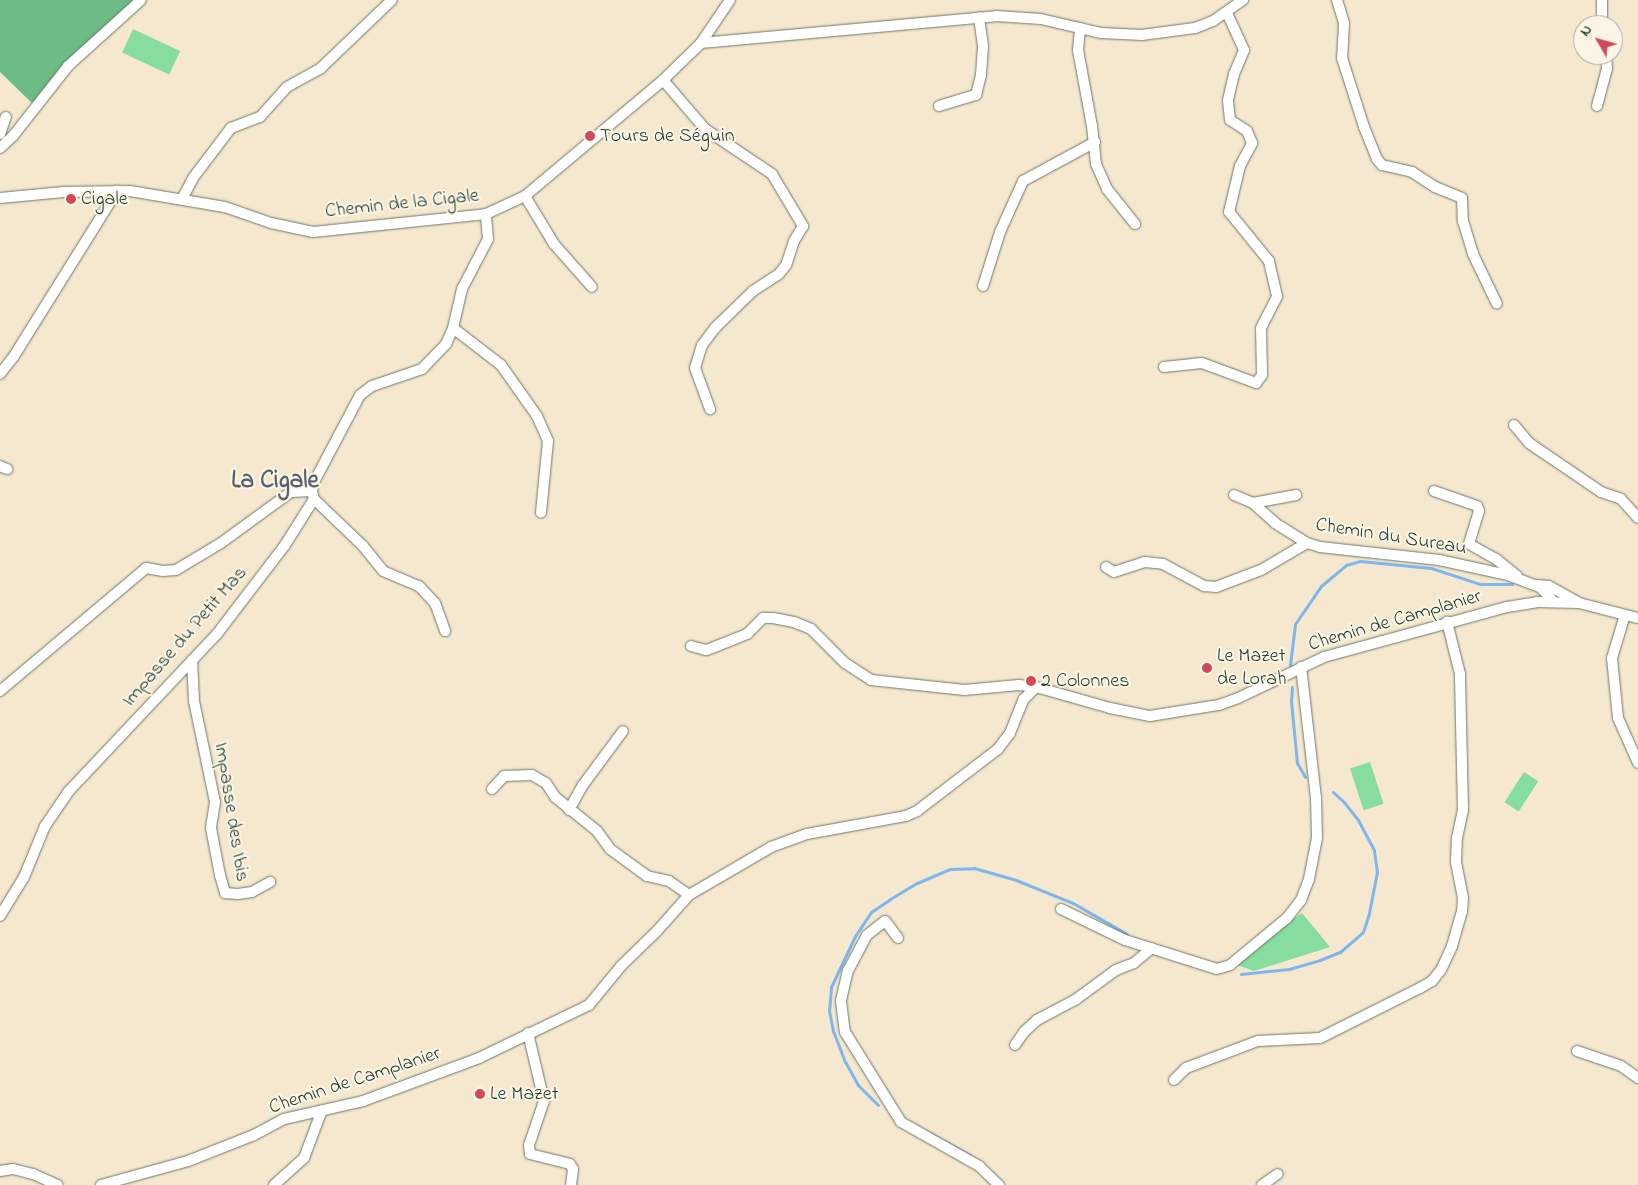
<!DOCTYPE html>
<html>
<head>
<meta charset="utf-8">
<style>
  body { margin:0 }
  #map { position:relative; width:1638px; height:1185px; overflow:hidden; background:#f6e8cf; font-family:"Indie Flower",sans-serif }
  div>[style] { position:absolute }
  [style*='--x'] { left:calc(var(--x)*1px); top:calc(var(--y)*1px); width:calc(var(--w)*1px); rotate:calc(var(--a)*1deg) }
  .green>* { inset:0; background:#87dc9f; transform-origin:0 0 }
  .forest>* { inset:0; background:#6dbc86 }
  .stream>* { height:3px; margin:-1.5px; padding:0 1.5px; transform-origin:1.5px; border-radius:1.5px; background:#7db7ee }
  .roads { filter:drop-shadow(0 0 1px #6a796a) drop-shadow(0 0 1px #6a796a) }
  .minor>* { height:10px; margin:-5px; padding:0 5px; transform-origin:5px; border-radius:5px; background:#fff }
  .dots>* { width:14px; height:14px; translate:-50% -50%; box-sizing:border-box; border:2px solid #fcf5e5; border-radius:50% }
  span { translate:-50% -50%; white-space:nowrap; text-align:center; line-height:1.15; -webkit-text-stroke:4px #fcf5e5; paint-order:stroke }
  .poi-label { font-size:20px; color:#1f3d34 }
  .left { translate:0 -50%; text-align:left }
  .street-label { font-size:20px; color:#1f3d34 }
  .district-label { font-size:25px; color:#56636e; font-weight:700 }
  .north { position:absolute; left:1573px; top:15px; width:50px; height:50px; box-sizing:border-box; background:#fcf5e5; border:1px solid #a4ab9e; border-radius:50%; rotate:308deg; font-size:14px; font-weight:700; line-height:20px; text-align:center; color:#1f3d34 }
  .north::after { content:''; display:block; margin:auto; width:18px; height:22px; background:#d1495b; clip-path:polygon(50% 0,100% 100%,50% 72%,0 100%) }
</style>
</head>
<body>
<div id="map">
  <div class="green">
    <div style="left:133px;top:29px;width:52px;height:26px;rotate:25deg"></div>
    <div style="left:1370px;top:762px;width:44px;height:21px;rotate:72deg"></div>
    <div style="left:1524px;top:772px;width:17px;height:36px;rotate:33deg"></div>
    <div style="clip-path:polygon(1302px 913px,1330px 947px,1254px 971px,1234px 964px,1270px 934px)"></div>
  </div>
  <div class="forest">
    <div style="clip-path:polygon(0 0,133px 0,66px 62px,32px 103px,0 72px)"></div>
  </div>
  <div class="stream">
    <div style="--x:1290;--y:665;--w:41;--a:-83"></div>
    <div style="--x:1295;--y:624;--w:46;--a:-55.6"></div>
    <div style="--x:1321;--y:586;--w:33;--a:-40"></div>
    <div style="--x:1346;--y:565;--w:15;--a:-16"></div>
    <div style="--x:1360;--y:561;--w:71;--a:5.6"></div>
    <div style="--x:1431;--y:568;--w:52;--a:18.1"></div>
    <div style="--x:1480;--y:584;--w:32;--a:0"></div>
    <div style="--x:1292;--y:687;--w:14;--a:94"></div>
    <div style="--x:1291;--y:701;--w:62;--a:84.5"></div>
    <div style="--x:1297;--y:763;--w:16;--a:60"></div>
    <div style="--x:1241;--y:974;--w:48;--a:-5.9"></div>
    <div style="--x:1289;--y:969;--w:32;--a:-16"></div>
    <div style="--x:1320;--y:960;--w:22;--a:-22"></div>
    <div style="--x:1340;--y:952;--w:30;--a:-41"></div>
    <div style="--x:1363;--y:932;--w:20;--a:-72"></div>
    <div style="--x:1369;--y:913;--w:42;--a:-79"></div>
    <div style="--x:1377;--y:872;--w:22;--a:-98"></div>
    <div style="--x:1374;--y:850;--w:34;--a:-118"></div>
    <div style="--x:1358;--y:820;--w:23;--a:-128"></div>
    <div style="--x:1344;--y:802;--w:15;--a:-138"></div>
    <div style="--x:878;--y:1105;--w:28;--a:-135"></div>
    <div style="--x:858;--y:1085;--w:26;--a:-119"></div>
    <div style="--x:845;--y:1062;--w:33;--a:-111"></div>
    <div style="--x:833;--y:1031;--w:20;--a:-101"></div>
    <div style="--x:829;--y:1011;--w:24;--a:-85"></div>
    <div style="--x:831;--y:987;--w:56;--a:-64.8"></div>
    <div style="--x:855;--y:936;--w:29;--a:-56"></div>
    <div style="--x:871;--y:912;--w:23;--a:-34"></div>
    <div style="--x:890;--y:899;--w:31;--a:-31"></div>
    <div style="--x:917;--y:883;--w:36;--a:-23"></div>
    <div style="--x:950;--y:869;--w:24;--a:-2"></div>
    <div style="--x:974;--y:868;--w:44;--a:15.9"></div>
    <div style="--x:1016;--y:880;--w:61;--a:22"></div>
    <div style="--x:1073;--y:903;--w:62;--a:29.9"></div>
    <div style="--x:926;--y:1131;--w:51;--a:29.1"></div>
  </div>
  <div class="roads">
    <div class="minor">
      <div style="--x:1337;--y:0;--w:24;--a:73"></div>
      <div style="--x:1344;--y:23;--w:35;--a:93"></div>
      <div style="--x:1342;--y:58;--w:72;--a:72.3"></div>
      <div style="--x:1364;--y:127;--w:35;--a:68"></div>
      <div style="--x:1377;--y:159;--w:8;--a:50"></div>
      <div style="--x:1382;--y:165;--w:31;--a:13"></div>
      <div style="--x:1412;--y:172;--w:27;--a:33"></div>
      <div style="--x:1435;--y:187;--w:29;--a:22"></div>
      <div style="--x:1462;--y:198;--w:23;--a:88"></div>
      <div style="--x:1463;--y:221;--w:34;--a:73"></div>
      <div style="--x:1473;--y:254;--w:55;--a:64.4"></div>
      <div style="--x:1602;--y:0;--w:25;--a:90"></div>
      <div style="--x:1080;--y:28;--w:22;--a:95"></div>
      <div style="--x:1078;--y:50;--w:77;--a:79.6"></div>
      <div style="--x:1092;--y:126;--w:38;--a:84"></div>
      <div style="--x:1096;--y:164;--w:27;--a:66"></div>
      <div style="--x:1107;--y:189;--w:45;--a:51.3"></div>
      <div style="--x:701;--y:43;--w:296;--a:-5.2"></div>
      <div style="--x:996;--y:16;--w:45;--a:3.8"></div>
      <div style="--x:1041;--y:19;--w:62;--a:13.1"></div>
      <div style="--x:1101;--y:33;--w:41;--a:2.8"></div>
      <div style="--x:1142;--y:35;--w:53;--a:-7.5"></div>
      <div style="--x:1195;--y:28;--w:19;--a:-21"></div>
      <div style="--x:1213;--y:21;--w:37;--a:-35"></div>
      <div style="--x:663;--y:80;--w:65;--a:49.4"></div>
      <div style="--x:705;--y:129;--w:81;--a:33.9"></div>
      <div style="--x:772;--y:174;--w:61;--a:59.2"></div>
      <div style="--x:803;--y:226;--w:17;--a:121"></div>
      <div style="--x:794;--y:241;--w:25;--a:108"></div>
      <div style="--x:786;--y:265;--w:11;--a:128"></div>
      <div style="--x:779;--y:274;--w:31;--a:147"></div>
      <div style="--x:753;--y:291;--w:53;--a:135.8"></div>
      <div style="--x:715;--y:328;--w:21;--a:127"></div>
      <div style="--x:702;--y:345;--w:24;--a:107"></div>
      <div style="--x:695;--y:368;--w:44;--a:69.9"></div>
      <div style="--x:939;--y:106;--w:39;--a:-17"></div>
      <div style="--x:976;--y:95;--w:21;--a:-76"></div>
      <div style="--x:981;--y:75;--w:29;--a:-86"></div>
      <div style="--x:983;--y:46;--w:29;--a:-98"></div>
      <div style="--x:1597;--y:106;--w:39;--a:-75"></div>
      <div style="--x:1607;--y:68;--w:13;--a:-94"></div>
      <div style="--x:0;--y:134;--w:18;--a:-71"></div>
      <div style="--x:0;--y:148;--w:18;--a:-43"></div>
      <div style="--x:13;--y:136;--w:89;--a:-51.8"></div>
      <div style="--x:68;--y:66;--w:98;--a:-42.1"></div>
      <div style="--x:525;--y:196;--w:56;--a:58.9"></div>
      <div style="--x:554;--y:244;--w:57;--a:48.5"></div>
      <div style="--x:0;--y:198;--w:64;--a:-5.4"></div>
      <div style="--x:64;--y:192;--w:66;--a:-0.9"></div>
      <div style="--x:130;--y:191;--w:96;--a:9.6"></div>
      <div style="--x:225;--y:207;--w:49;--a:19.2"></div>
      <div style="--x:271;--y:223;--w:43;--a:12.1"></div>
      <div style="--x:313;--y:232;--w:174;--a:-5.9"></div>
      <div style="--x:486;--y:214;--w:43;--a:-24.8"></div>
      <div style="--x:525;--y:196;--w:180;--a:-40"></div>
      <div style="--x:663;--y:80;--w:53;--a:-44.2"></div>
      <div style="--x:701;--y:43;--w:52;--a:-56"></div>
      <div style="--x:182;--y:199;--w:24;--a:-62"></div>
      <div style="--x:193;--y:178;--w:63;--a:-52.8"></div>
      <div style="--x:231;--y:128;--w:31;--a:-21"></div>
      <div style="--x:260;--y:117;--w:40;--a:-48"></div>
      <div style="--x:287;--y:87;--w:39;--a:-29"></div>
      <div style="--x:321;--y:68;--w:98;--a:-43.8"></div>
      <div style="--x:983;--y:286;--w:57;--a:-72.5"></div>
      <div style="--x:1000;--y:232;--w:56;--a:-65.7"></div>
      <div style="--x:1023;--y:181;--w:82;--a:-28.4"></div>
      <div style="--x:453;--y:328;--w:61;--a:37.6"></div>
      <div style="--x:501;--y:365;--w:62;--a:54.8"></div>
      <div style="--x:537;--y:416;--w:27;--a:66"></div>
      <div style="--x:548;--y:441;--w:72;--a:95.6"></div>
      <div style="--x:1164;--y:367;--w:38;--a:-6"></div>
      <div style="--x:1202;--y:363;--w:58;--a:20.3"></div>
      <div style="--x:1256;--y:383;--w:10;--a:-53"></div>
      <div style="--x:1262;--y:375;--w:47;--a:-91.2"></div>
      <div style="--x:1261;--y:328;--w:36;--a:-63"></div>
      <div style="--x:1277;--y:296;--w:36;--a:-103"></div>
      <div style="--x:1269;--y:261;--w:63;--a:-129.2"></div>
      <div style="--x:1229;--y:212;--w:47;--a:-76.6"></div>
      <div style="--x:1240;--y:166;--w:26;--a:-62"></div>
      <div style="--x:1252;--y:143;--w:13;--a:-113"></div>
      <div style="--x:1247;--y:131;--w:20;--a:-147"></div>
      <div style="--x:1230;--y:120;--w:20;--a:-96"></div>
      <div style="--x:1228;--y:100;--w:27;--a:-77"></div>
      <div style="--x:1234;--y:74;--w:26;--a:-67"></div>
      <div style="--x:1244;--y:50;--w:41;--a:-114.7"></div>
      <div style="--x:0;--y:374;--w:23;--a:-52"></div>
      <div style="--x:14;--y:356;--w:195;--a:-58"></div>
      <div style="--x:1514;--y:425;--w:23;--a:50"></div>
      <div style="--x:1529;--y:443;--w:87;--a:34.2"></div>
      <div style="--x:1601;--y:492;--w:21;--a:19"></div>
      <div style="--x:1621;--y:499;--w:25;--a:48"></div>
      <div style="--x:0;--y:466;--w:8;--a:23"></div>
      <div style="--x:1434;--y:491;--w:46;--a:19.2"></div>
      <div style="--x:1477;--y:506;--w:5;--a:68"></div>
      <div style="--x:1479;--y:511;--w:34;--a:107"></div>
      <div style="--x:1469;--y:544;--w:31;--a:29"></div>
      <div style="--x:1496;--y:559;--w:27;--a:39"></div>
      <div style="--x:1234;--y:495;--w:21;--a:23"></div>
      <div style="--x:1253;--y:503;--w:30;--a:42"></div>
      <div style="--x:1275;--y:523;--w:38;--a:32"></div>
      <div style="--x:1307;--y:543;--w:14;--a:17"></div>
      <div style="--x:1320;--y:547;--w:120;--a:6.2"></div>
      <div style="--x:1439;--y:560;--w:71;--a:12.3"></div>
      <div style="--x:1508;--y:575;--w:34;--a:21"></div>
      <div style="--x:1540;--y:587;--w:19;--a:47"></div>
      <div style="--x:314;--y:499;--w:68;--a:43.8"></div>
      <div style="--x:363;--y:546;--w:32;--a:51"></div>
      <div style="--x:383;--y:571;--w:39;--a:23"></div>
      <div style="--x:419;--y:586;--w:23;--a:47"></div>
      <div style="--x:435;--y:603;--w:30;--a:70"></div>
      <div style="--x:1253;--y:503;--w:44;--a:-10.5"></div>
      <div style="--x:1106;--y:567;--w:9;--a:32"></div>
      <div style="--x:1114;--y:572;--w:33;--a:-18"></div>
      <div style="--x:1145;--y:562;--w:18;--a:6"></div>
      <div style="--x:1163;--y:564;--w:47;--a:28.2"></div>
      <div style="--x:1204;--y:586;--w:12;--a:5"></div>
      <div style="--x:1216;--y:587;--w:48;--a:-20.7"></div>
      <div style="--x:1261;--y:570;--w:53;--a:-30.4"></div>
      <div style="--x:1537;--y:585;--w:12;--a:5"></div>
      <div style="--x:1549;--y:586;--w:33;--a:29"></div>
      <div style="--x:1625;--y:615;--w:45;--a:106.8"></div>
      <div style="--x:1612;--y:658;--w:60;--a:84.3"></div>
      <div style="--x:1618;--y:718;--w:49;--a:66"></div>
      <div style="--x:691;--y:646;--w:16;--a:15"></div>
      <div style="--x:706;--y:650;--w:6;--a:-18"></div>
      <div style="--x:712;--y:648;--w:38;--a:-22"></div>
      <div style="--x:747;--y:634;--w:23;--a:-45"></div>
      <div style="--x:763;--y:618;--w:10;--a:0"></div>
      <div style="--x:773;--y:618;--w:21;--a:11"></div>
      <div style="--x:794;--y:622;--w:18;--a:22"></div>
      <div style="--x:811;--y:629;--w:48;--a:45"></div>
      <div style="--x:845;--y:663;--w:31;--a:33"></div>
      <div style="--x:871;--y:680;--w:94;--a:6.1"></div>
      <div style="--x:964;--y:690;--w:55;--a:-5.2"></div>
      <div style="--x:1019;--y:685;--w:17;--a:7"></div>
      <div style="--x:192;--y:660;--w:41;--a:87.2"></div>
      <div style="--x:194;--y:701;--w:103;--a:78.3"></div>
      <div style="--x:215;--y:802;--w:26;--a:99"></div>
      <div style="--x:211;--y:828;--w:48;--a:79.2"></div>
      <div style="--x:220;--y:875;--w:19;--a:74"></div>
      <div style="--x:225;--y:893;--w:13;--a:4"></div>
      <div style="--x:238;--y:894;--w:14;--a:-8"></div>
      <div style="--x:252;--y:892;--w:21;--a:-29"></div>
      <div style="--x:0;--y:691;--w:191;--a:-40.1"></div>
      <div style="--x:146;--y:568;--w:17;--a:10"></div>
      <div style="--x:163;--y:571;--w:13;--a:-4"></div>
      <div style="--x:176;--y:570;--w:52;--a:-31"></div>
      <div style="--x:221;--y:543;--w:87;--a:-36.1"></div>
      <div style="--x:291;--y:492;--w:21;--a:-3"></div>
      <div style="--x:492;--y:789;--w:18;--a:-47"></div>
      <div style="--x:504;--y:776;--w:28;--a:-2"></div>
      <div style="--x:532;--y:775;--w:16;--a:30"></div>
      <div style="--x:546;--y:783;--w:17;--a:57"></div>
      <div style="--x:555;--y:797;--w:54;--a:39"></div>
      <div style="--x:597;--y:831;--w:22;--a:54"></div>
      <div style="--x:610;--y:849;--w:46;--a:36.1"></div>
      <div style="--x:647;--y:876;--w:23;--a:13"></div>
      <div style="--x:669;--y:881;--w:24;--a:35"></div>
      <div style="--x:569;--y:810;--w:29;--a:-61"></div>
      <div style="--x:583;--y:785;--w:67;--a:-53.5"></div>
      <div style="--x:1061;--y:909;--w:71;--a:25.8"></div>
      <div style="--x:1125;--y:940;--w:96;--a:17.5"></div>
      <div style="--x:1217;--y:969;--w:14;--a:-17"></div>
      <div style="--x:1230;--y:965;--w:74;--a:-39.5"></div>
      <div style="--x:1287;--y:918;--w:23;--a:-52"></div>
      <div style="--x:1301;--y:900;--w:22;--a:-69"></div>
      <div style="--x:1309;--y:879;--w:42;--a:-79"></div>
      <div style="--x:1317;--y:838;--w:40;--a:-91.4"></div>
      <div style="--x:1316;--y:798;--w:132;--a:-96.5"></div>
      <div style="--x:0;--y:916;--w:46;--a:-58.4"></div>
      <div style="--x:24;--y:877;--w:55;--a:-67.6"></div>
      <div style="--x:45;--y:826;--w:42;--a:-55.6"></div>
      <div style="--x:69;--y:791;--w:216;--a:-46.7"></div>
      <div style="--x:217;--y:634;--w:112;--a:-52.6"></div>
      <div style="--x:285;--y:545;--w:54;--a:-57.8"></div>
      <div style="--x:314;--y:499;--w:8;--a:-104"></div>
      <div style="--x:312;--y:491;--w:9;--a:-77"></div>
      <div style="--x:314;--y:482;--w:98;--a:-62.1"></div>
      <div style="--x:360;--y:395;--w:15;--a:-37"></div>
      <div style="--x:372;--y:386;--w:53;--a:-18.8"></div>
      <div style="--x:422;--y:369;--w:35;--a:-46"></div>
      <div style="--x:446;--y:344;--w:17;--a:-66"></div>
      <div style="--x:453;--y:328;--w:40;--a:-77"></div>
      <div style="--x:462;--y:289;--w:56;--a:-62.5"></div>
      <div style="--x:488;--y:239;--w:25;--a:-95"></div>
      <div style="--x:898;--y:938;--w:21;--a:-127"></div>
      <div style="--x:885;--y:921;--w:23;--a:142"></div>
      <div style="--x:867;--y:935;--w:40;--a:118"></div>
      <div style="--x:848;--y:970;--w:32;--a:103"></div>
      <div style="--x:841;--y:1001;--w:31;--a:83"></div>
      <div style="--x:845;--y:1032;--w:106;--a:58.1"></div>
      <div style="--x:901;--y:1122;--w:90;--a:29.4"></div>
      <div style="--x:979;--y:1166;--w:28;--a:44"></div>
      <div style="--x:528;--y:1033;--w:70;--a:76.8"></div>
      <div style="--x:544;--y:1101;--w:46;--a:108.8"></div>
      <div style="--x:529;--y:1145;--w:9;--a:84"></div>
      <div style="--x:530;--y:1154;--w:41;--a:14"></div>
      <div style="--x:570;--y:1164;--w:6;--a:59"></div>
      <div style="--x:573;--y:1169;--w:16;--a:97"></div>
      <div style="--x:1015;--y:1045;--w:16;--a:-55"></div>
      <div style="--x:1024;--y:1032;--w:18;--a:-43"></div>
      <div style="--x:1037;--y:1020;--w:43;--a:-27.8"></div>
      <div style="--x:1075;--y:1000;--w:51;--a:-36.2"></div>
      <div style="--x:1116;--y:970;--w:19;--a:-21"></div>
      <div style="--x:1134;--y:963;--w:23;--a:-40"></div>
      <div style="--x:1577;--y:1051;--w:46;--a:18.8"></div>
      <div style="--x:1621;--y:1066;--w:21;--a:35"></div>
      <div style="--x:1174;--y:1080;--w:17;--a:-45"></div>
      <div style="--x:1186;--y:1068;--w:77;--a:-20.6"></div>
      <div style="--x:1258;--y:1041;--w:62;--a:-2.8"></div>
      <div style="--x:1320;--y:1038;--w:112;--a:-26.6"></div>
      <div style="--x:1420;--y:988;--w:14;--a:-30"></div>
      <div style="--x:1432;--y:981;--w:14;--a:-51"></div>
      <div style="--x:1441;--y:970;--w:26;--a:-65"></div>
      <div style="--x:1452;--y:946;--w:35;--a:-74"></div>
      <div style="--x:1462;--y:912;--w:14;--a:-86"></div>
      <div style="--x:1463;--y:898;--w:37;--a:-101"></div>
      <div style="--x:1456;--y:862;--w:24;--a:-88"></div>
      <div style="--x:1457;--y:838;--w:29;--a:-78"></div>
      <div style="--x:1463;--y:810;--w:136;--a:-91.3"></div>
      <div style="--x:1460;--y:674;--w:54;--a:-104"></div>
      <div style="--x:0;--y:1171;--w:13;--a:-9"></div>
      <div style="--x:13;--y:1169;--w:21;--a:14"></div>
      <div style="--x:33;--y:1174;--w:27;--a:24"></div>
      <div style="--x:101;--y:1185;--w:90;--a:-15.4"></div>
      <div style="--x:188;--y:1161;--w:71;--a:-21.5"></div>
      <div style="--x:254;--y:1135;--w:34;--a:-28"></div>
      <div style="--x:284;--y:1119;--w:81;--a:-12.8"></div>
      <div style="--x:363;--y:1101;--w:124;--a:-20.3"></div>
      <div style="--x:479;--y:1058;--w:122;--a:-25.7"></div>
      <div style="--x:589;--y:1005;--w:50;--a:-50.6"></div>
      <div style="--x:621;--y:966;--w:50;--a:-44.2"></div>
      <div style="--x:657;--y:931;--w:48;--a:-48.4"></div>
      <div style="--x:689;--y:895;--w:95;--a:-30.3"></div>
      <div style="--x:771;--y:847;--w:38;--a:-20"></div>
      <div style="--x:807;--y:834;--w:101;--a:-10.3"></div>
      <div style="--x:906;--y:816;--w:12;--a:-24"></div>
      <div style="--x:917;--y:811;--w:102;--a:-37.4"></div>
      <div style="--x:998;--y:749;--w:20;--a:-53"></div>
      <div style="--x:1010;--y:733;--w:37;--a:-68"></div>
      <div style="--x:1024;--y:699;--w:17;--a:-45"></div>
      <div style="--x:1036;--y:687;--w:77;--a:15.8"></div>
      <div style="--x:1110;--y:708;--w:41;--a:11.3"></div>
      <div style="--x:1150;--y:716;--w:70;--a:-9.1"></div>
      <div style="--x:1219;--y:705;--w:20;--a:-20"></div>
      <div style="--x:1238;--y:698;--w:95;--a:-25.5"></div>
      <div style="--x:1324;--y:657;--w:190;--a:-15.3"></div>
      <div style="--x:1507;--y:607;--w:30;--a:-9"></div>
      <div style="--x:1537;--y:602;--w:42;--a:1.4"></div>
      <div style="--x:1579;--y:603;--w:61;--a:14.3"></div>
      <div style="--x:274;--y:1185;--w:40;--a:-42"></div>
      <div style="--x:304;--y:1158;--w:51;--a:-69.4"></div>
      <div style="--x:1262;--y:1185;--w:19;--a:-35"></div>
    </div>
  </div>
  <div class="dots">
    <div style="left:590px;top:136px;background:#d1495b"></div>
    <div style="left:71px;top:199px;background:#d1495b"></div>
    <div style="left:1207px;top:668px;background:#d1495b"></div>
    <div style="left:1031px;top:681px;background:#d1495b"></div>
    <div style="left:480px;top:1094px;background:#d1495b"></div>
  </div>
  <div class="poi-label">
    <span class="left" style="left:600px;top:136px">Tours de Séguin</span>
    <span class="left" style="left:81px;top:199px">Cigale</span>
    <span class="left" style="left:1217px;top:668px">Le Mazet<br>de Lorah</span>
    <span class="left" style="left:1041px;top:681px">2 Colonnes</span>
    <span class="left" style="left:490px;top:1094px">Le Mazet</span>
  </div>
  <div class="street-label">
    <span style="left:402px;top:204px;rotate:-6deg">Chemin de la Cigale</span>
    <span style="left:1391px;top:537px;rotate:9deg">Chemin du Sureau</span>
    <span style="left:1395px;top:621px;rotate:-16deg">Chemin de Camplanier</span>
    <span style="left:185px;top:637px;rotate:-49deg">Impasse du Petit Mas</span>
    <span style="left:231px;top:812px;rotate:81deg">Impasse des Ibis</span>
    <span style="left:355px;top:1081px;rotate:-18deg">Chemin de Camplanier</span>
  </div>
  <div class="district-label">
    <span style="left:275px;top:481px">La Cigale</span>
  </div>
  <div class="north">N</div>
</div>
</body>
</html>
